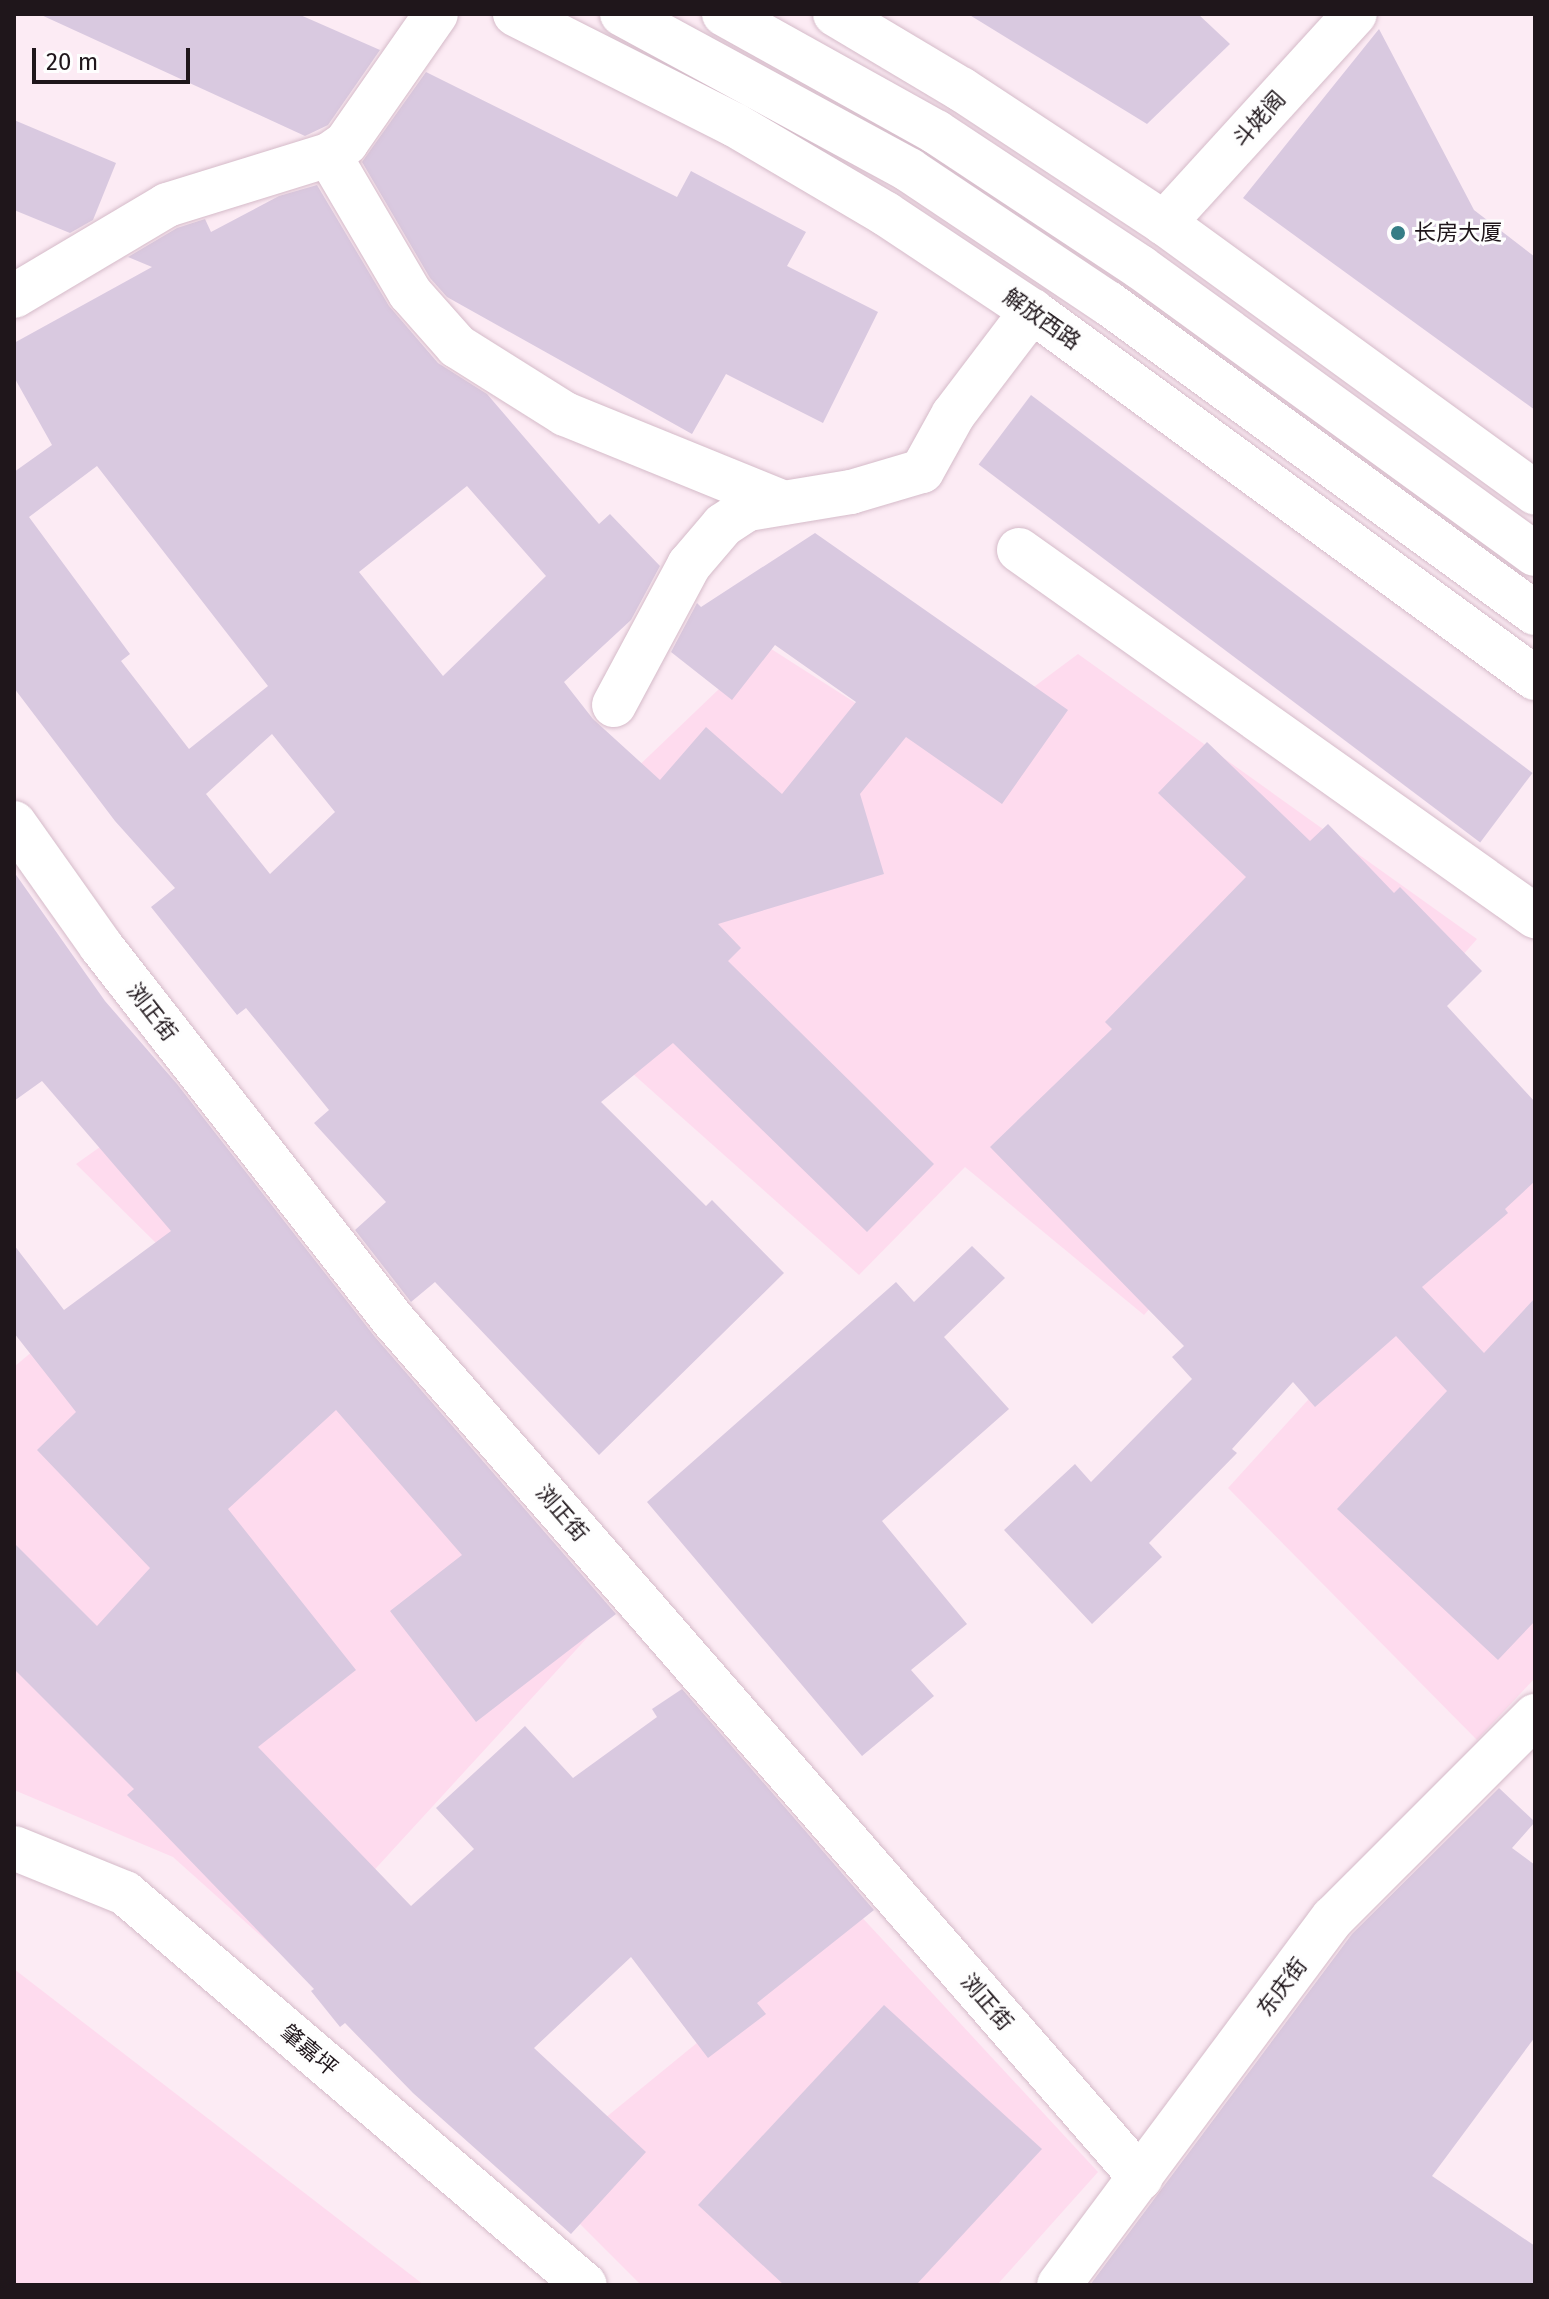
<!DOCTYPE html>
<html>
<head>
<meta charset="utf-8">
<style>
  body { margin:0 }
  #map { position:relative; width:1549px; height:2299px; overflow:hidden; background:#fcebf4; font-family:"Fira Sans","Noto Sans SC",sans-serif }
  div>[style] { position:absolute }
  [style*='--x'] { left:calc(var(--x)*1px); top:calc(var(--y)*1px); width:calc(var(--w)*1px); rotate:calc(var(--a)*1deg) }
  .built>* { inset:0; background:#fedbee }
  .building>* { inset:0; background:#d9c9e0; transform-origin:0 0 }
  .roads { filter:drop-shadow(0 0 2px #d5bbc9) drop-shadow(0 0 2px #d5bbc9) }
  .minor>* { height:44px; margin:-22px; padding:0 22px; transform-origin:22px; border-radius:22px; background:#fff }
  .major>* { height:44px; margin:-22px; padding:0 22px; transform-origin:22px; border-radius:22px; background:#fff }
  .dots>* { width:22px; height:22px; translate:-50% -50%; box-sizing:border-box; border:4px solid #fefefe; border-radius:50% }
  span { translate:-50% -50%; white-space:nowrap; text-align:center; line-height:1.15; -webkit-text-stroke:6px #fefefe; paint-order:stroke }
  .street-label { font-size:22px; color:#1f161b }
  .poi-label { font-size:22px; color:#1f161b }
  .left { translate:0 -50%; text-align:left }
  .frame { position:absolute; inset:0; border:16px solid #1f161b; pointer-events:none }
  .scale { position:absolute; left:32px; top:48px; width:158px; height:36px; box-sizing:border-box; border:4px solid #1f161b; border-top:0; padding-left:10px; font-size:24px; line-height:28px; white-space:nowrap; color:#1f161b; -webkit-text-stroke:6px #fefefe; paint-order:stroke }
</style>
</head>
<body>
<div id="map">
  <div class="built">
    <div style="clip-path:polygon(765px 645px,940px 757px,1078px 654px,1477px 939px,1144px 1315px,965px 1167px,859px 1275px,469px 928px)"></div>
    <div style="clip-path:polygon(165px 1101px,597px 1627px,290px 1962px,173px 1857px,14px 1790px,14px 1367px,158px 1245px,76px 1164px)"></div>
    <div style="clip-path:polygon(1535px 1150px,1535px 1678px,1477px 1740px,1228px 1488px)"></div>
    <div style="clip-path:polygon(857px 1912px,1098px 2172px,997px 2285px,641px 2285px,533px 2177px)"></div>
    <div style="clip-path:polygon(14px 1969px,424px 2285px,14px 2285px)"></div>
  </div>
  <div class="building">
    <div style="clip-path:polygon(39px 14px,298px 14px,380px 50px,328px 125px,305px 136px)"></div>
    <div style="clip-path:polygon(968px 14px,1198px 14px,1230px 44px,1147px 124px)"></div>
    <div style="clip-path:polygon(1379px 29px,1474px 210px,1535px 257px,1535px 410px,1243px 198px)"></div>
    <div style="clip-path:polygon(426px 72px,677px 197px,691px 171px,806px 232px,787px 266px,878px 312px,823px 423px,726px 374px,692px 434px,447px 297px,430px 278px,362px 162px)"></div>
    <div style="clip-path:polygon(14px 120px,116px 163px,93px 220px,70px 233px,14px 210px)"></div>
    <div style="clip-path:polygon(evenodd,317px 185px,389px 306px,438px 363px,487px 394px,599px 524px,610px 514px,660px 566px,631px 620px,564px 682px,593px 719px,660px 780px,706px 727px,782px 794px,856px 702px,775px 645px,732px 700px,671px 652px,697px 603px,701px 607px,815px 533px,1068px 710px,1002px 804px,906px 737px,860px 794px,884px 874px,718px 924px,741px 948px,728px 961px,934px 1164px,867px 1232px,673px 1043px,601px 1102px,706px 1206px,712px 1200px,784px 1273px,599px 1455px,435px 1282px,411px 1302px,355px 1230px,386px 1202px,314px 1123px,329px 1110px,246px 1008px,237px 1015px,151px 907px,175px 888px,115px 821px,14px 688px,14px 472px,52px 445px,14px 377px,14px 343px,152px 267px,128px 257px,177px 228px,205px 219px,211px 232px,279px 196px,317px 185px,97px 466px,268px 686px,189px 749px,121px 661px,130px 654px,29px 517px,97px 466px,317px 185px,467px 486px,546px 576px,443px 676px,359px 572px,467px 486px,317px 185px,272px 734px,335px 812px,270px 874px,206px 794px,272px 734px)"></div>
    <div style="left:1031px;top:395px;width:628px;height:87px;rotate:37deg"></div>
    <div style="clip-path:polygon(1207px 742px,1310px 841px,1328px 824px,1394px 893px,1400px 887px,1482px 971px,1447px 1006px,1535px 1102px,1535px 1181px,1505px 1209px,1508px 1213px,1422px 1287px,1484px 1353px,1535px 1298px,1535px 1621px,1498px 1660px,1337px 1509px,1447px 1391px,1396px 1336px,1315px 1407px,1293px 1382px,1232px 1449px,1237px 1453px,1149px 1543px,1162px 1557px,1092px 1624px,1004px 1530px,1075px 1464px,1091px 1482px,1192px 1379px,1172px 1357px,1184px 1346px,990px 1147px,1112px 1029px,1105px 1022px,1246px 877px,1158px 793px)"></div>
    <div style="clip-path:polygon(14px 872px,105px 1001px,177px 1084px,375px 1337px,616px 1614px,476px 1722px,390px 1611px,462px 1555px,336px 1410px,228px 1509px,356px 1670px,258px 1747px,411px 1906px,474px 1849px,436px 1808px,525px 1726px,573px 1778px,657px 1717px,652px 1709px,682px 1689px,874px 1910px,757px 2003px,766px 2014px,708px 2058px,631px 1957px,534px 2048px,646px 2152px,571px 2234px,413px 2093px,345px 2023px,340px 2027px,311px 1991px,314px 1989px,127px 1795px,134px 1789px,14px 1669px,14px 1543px,97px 1626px,150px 1568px,37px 1450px,76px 1412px,14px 1333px,14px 1245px,64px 1310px,171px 1231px,42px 1081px,14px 1101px)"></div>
    <div style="clip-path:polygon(972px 1246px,1005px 1278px,944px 1337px,1009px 1409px,882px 1521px,967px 1624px,911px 1670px,934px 1696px,862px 1756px,647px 1502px,896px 1282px,914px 1302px)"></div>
    <div style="clip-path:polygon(1499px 1788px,1535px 1822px,1512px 1848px,1535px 1865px,1535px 2037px,1432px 2176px,1535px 2246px,1535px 2285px,1090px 2285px,1352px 1934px)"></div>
    <div style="clip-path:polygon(884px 2005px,1042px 2149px,916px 2285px,784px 2285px,698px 2205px)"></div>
  </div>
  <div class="roads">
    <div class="minor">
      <div style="--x:622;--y:14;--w:327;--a:28.5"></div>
      <div style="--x:909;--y:170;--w:239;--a:33.8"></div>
      <div style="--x:1108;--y:303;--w:528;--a:35.98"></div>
      <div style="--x:724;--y:14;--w:243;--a:29.1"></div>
      <div style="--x:936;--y:132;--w:245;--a:33.5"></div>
      <div style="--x:1140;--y:267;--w:488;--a:36"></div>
      <div style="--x:329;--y:155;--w:160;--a:59.6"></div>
      <div style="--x:410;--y:293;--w:71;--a:48.4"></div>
      <div style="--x:457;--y:346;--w:128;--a:32.2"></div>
      <div style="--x:565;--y:414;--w:236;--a:22.1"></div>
      <div style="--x:1164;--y:223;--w:283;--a:-47.6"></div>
      <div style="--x:14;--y:296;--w:178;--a:-30.7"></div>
      <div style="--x:167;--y:205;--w:170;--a:-17.2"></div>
      <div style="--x:329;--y:155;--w:21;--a:-35"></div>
      <div style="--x:346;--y:143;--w:157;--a:-55.1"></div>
      <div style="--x:1019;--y:550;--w:633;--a:35.35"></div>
      <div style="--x:614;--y:705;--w:159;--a:-61.8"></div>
      <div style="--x:689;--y:565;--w:52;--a:-49.6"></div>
      <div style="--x:723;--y:525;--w:30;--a:-33"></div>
      <div style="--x:748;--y:509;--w:104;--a:-9.4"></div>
      <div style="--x:851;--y:492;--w:74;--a:-16.5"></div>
      <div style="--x:922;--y:471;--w:64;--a:-61"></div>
      <div style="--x:953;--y:415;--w:131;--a:-52.8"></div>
      <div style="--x:14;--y:823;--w:151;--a:54.7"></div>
      <div style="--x:101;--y:946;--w:477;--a:52"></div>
      <div style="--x:395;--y:1322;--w:1135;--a:48.93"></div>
      <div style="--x:14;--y:1848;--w:120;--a:22.1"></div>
      <div style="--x:125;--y:1893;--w:604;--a:40.44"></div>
      <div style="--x:1059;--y:2285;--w:458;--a:-53.3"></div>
      <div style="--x:1333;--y:1918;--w:286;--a:-45"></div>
    </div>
    <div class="major">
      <div style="--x:515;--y:14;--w:246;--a:26.8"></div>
      <div style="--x:735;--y:125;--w:175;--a:30.5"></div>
      <div style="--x:886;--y:214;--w:175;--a:33.6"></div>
      <div style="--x:1032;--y:311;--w:623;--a:36.12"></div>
      <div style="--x:835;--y:14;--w:147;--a:30.8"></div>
      <div style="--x:961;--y:89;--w:243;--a:33.4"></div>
      <div style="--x:1164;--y:223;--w:459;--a:36"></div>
    </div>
  </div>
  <div class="dots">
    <div style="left:1398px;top:233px;background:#357d86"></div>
  </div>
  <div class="street-label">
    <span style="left:1259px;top:119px;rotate:-48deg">斗姥阁</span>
    <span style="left:1042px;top:319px;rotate:35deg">解放西路</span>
    <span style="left:152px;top:1012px;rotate:52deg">浏正街</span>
    <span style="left:562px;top:1513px;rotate:49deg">浏正街</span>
    <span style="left:1282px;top:1987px;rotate:-53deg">东庆街</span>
    <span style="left:987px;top:2002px;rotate:49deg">浏正街</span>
    <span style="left:309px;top:2050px;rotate:40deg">肇嘉坪</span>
  </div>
  <div class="poi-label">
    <span class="left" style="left:1414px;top:233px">长房大厦</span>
  </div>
  <div class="frame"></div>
  <div class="scale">20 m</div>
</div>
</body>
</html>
